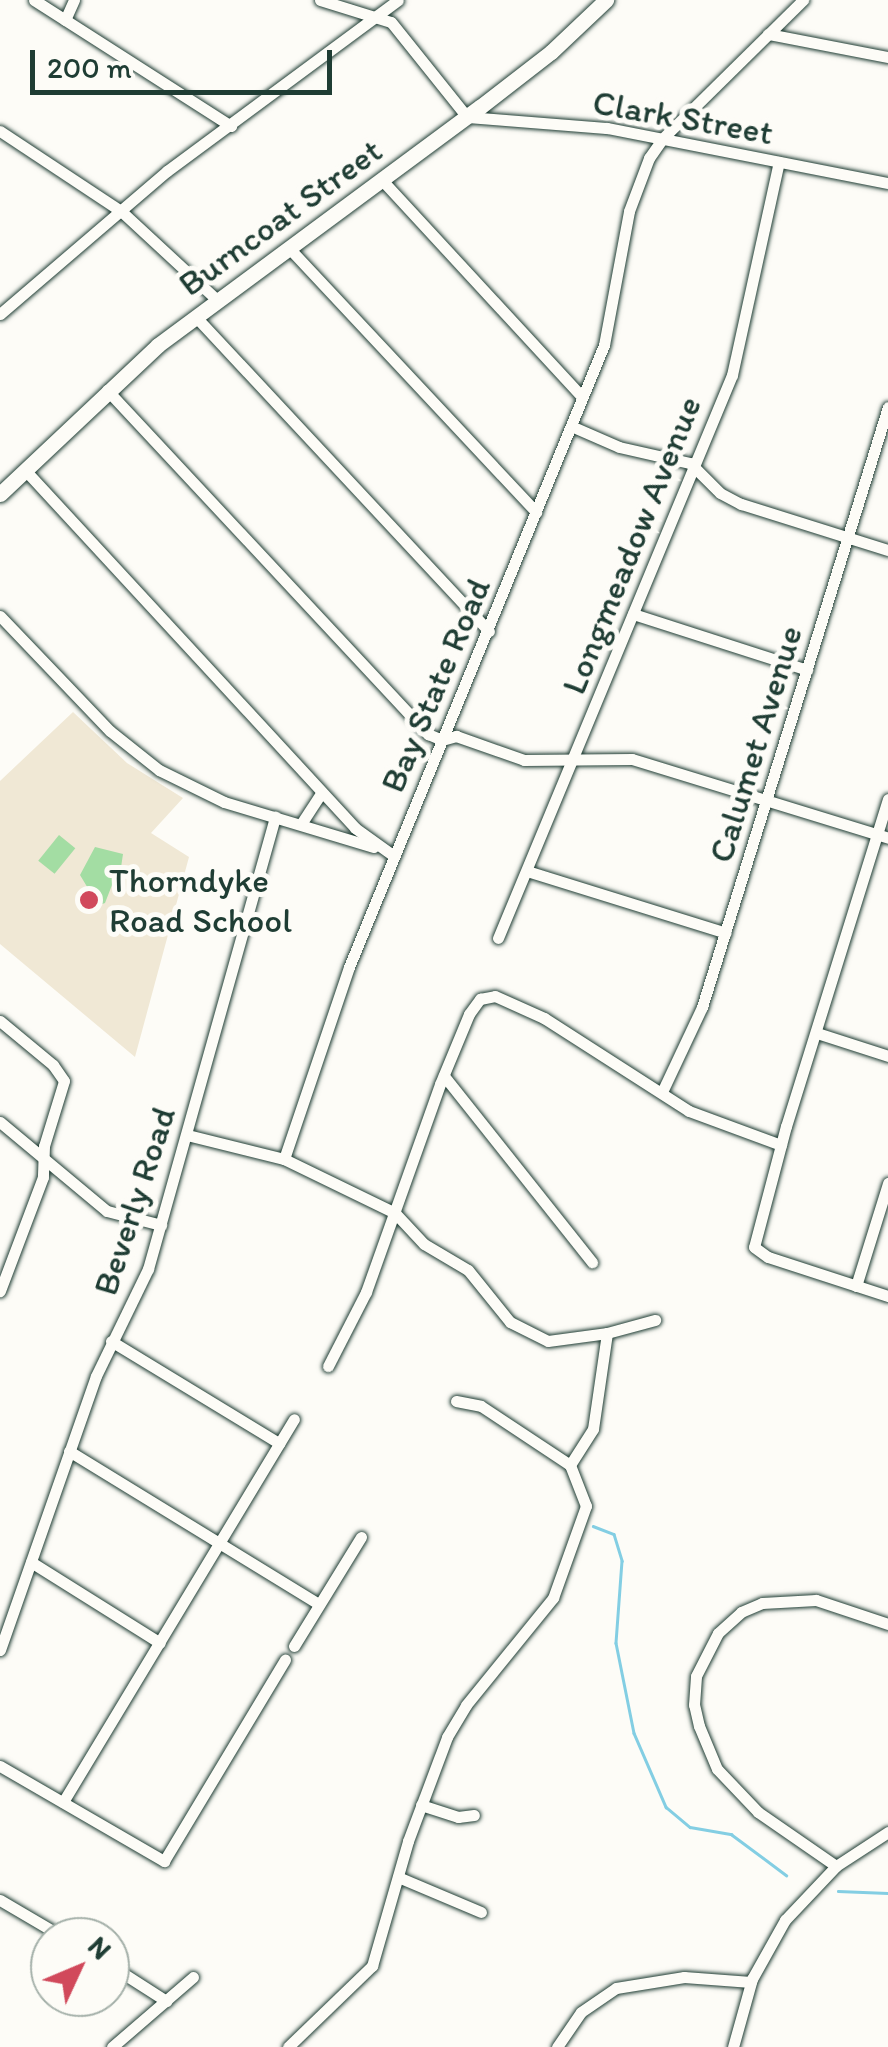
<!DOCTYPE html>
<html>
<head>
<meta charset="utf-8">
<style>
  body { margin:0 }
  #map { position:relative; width:888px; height:2047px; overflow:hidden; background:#fdfcf7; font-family:Itim,sans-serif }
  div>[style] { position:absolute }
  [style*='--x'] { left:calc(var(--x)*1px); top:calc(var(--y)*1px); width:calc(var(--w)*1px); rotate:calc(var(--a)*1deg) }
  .built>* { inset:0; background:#f0e8d5 }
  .green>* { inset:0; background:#a3dda3; transform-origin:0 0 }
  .stream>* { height:2.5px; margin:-1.25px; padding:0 1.25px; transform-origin:1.25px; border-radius:1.25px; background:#83cee3 }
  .roads { filter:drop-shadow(0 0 2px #1f3d34) drop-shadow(0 0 2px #1f3d34) }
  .minor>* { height:11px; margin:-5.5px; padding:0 5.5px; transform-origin:5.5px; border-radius:5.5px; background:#fdfcf7 }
  .major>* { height:15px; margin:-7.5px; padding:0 7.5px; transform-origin:7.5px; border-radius:7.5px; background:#fdfcf7 }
  .dots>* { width:28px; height:28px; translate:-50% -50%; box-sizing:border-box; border:5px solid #fdfcf7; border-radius:50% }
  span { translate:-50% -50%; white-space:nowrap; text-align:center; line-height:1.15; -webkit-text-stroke:10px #fdfcf7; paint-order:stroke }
  .street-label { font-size:35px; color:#1f3d34 }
  .poi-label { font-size:35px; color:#1f3d34 }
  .left { translate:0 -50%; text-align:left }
  .north { position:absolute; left:30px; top:1917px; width:100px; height:100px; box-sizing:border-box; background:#fdfcf7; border:2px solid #a4b0a9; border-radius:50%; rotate:46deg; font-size:28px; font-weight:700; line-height:40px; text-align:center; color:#1f3d34 }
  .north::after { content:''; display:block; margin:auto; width:35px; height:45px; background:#d1495b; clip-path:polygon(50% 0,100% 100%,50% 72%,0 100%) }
  .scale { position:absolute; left:30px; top:50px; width:302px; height:45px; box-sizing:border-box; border:5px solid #1f3d34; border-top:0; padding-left:12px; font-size:30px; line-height:35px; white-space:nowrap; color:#1f3d34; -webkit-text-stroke:8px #fdfcf7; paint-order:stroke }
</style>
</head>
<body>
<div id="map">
  <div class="built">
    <div style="clip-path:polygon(73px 712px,127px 763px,183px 798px,151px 833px,189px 857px,135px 1057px,0 944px,0 781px)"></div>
  </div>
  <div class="green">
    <div style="left:59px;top:835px;width:21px;height:33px;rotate:39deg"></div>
    <div style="clip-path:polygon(95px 847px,123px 854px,119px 881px,112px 885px,105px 903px,97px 906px,92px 905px,92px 895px,80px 875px)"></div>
  </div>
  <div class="stream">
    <div style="--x:593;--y:1526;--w:22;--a:21"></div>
    <div style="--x:614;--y:1534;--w:28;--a:73"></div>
    <div style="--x:622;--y:1561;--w:82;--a:94.2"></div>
    <div style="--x:616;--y:1643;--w:92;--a:78.7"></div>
    <div style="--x:634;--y:1733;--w:81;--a:66.6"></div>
    <div style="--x:666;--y:1807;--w:31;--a:40"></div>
    <div style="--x:690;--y:1827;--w:42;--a:9.7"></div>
    <div style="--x:731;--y:1834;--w:69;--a:36.7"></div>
    <div style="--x:838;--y:1891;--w:50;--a:2.3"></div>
  </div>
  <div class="roads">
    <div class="minor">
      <div style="--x:34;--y:0;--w:234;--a:32.6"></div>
      <div style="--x:320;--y:0;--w:74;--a:17.2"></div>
      <div style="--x:391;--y:22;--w:122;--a:51.3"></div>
      <div style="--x:467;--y:117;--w:140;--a:4.5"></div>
      <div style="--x:607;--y:128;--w:286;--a:11.1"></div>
      <div style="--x:65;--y:20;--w:22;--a:-66"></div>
      <div style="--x:768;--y:34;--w:122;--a:10.9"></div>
      <div style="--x:0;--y:131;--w:145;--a:33.5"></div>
      <div style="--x:121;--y:211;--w:131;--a:42.8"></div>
      <div style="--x:381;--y:179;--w:297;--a:47.3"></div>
      <div style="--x:289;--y:248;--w:362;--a:46.9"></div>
      <div style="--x:0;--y:314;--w:220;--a:-40.6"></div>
      <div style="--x:167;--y:171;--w:287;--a:-36.5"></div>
      <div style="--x:195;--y:316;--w:431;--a:47"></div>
      <div style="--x:107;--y:390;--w:471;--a:47"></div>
      <div style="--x:428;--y:734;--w:15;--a:23"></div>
      <div style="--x:442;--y:740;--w:15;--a:-16"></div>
      <div style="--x:456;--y:736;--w:72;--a:19.4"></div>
      <div style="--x:524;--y:760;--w:108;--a:-0.5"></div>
      <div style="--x:632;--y:759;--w:268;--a:17.1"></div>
      <div style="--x:571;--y:426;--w:52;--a:23.6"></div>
      <div style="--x:619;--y:447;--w:73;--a:12.7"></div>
      <div style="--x:690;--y:463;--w:42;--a:45"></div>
      <div style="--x:720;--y:493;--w:24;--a:28"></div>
      <div style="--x:741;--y:504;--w:154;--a:17.4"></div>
      <div style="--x:25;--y:470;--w:487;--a:47.3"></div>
      <div style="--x:355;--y:828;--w:48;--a:35.7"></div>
      <div style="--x:633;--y:614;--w:183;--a:17.8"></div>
      <div style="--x:0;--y:616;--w:159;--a:46.3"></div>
      <div style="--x:110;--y:731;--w:63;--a:38.5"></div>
      <div style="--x:159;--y:770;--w:72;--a:26.2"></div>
      <div style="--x:224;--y:802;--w:156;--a:16.8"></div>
      <div style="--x:888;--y:799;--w:343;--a:107.3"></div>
      <div style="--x:786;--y:1126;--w:125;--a:104.8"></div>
      <div style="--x:754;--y:1247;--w:17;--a:36"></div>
      <div style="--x:768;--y:1257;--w:126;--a:18"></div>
      <div style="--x:301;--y:824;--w:38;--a:-57"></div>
      <div style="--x:527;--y:871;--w:208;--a:17.3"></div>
      <div style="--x:498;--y:938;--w:610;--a:-67.43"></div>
      <div style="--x:732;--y:375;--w:218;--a:-77.6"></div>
      <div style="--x:0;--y:1021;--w:69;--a:39.7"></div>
      <div style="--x:53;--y:1065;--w:19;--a:55"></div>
      <div style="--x:64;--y:1081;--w:68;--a:107.1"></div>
      <div style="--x:44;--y:1146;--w:31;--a:92"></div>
      <div style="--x:43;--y:1177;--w:122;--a:110.7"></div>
      <div style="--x:817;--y:1033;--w:75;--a:17.9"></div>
      <div style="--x:444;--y:1076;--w:238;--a:51.5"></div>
      <div style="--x:662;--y:1092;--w:94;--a:-64.8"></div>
      <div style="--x:702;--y:1007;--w:628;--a:-72.78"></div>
      <div style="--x:0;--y:1122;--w:139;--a:39.8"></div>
      <div style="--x:107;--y:1211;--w:56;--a:14.5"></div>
      <div style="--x:187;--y:1135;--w:100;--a:13.9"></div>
      <div style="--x:284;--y:1159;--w:203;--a:-71.3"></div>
      <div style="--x:349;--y:967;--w:672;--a:-67.71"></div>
      <div style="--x:604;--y:345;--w:136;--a:-79.4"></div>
      <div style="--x:629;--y:211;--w:57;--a:-69.3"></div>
      <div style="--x:649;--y:158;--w:24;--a:-55"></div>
      <div style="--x:663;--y:138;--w:197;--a:-44.6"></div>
      <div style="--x:284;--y:1159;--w:123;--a:25.9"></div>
      <div style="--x:395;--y:1213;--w:42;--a:46.9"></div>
      <div style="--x:424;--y:1244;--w:51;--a:30.6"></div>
      <div style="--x:468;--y:1270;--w:67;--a:51.1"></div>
      <div style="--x:510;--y:1322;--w:42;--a:26.6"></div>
      <div style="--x:548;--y:1341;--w:60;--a:-7.7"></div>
      <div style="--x:607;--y:1333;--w:50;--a:-15.2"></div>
      <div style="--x:856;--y:1286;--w:108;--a:-72.7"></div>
      <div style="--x:111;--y:1341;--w:197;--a:31.3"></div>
      <div style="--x:328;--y:1366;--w:83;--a:-62.8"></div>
      <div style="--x:366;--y:1292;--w:221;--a:-70.4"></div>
      <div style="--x:440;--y:1084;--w:76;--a:-67.5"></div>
      <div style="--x:469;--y:1014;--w:19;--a:-54"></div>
      <div style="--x:480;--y:999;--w:15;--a:-11"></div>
      <div style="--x:495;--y:996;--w:54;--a:24.2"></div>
      <div style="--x:544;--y:1018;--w:172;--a:32.7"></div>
      <div style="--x:689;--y:1111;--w:98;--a:20.3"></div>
      <div style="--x:456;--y:1401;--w:25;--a:11"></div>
      <div style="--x:481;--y:1406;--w:107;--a:33.5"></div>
      <div style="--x:69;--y:1451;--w:293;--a:31.5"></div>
      <div style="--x:31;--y:1562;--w:152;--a:32.1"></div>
      <div style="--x:294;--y:1646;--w:128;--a:-58.4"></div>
      <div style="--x:0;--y:1650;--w:290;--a:-70.7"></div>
      <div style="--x:96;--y:1376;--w:119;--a:-64.1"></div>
      <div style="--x:148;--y:1269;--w:470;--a:-74.3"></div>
      <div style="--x:0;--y:1766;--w:190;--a:30.1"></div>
      <div style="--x:164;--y:1861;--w:235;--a:-59"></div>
      <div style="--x:63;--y:1802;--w:447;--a:-58.9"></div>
      <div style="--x:421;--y:1805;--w:39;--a:18"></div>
      <div style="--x:458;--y:1817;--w:16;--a:-7"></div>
      <div style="--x:836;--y:1866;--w:95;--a:-145.3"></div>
      <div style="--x:758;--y:1812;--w:59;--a:-133.6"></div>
      <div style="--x:717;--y:1769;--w:47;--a:-112.7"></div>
      <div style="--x:699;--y:1726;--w:22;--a:-103"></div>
      <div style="--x:694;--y:1705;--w:29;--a:-86"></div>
      <div style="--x:696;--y:1676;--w:48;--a:-62.9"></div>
      <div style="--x:718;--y:1633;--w:31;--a:-42"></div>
      <div style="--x:741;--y:1612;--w:23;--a:-23"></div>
      <div style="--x:762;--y:1603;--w:54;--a:-3.2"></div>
      <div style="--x:816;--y:1600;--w:76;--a:18.4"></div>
      <div style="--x:398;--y:1877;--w:90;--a:22.9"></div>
      <div style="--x:0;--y:1900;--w:73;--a:30.4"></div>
      <div style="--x:110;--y:1965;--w:67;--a:32.7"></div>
      <div style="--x:112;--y:2047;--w:107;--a:-40.8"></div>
      <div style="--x:288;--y:2047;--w:117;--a:-44"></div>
      <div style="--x:372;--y:1966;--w:130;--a:-73.9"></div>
      <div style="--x:408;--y:1841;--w:111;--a:-69.4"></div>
      <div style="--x:447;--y:1737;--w:37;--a:-59"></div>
      <div style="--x:466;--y:1705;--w:138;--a:-50.9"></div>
      <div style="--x:553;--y:1598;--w:98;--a:-70.3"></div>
      <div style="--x:586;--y:1506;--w:44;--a:-111.3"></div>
      <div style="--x:570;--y:1465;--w:43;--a:-57.4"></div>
      <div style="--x:593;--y:1429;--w:97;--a:-81.7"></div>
      <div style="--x:557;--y:2047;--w:42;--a:-55.6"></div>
      <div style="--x:581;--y:2012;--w:42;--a:-34.4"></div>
      <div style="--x:616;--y:1988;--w:69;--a:-9.2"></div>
      <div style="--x:684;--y:1977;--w:67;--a:4.3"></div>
      <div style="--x:733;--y:2047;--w:71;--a:-74.4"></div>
      <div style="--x:752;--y:1979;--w:68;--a:-60.8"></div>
      <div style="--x:785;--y:1920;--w:74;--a:-46.6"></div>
      <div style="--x:836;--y:1866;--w:62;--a:-33.2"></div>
    </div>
    <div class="major">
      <div style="--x:0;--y:494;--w:217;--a:-43.3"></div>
      <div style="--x:158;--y:345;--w:400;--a:-36.5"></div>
      <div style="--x:480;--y:107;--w:90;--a:-37.8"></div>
      <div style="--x:551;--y:52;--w:76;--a:-43.4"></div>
    </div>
  </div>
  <div class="dots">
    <div style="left:89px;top:900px;background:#d1495b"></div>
  </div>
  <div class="street-label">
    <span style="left:683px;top:117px;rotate:10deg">Clark Street</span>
    <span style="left:280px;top:217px;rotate:-36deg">Burncoat Street</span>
    <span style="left:631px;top:545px;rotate:-68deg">Longmeadow Avenue</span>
    <span style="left:435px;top:685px;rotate:-67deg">Bay State Road</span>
    <span style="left:755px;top:744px;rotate:-73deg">Calumet Avenue</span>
    <span style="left:134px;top:1201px;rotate:-72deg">Beverly Road</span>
  </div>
  <div class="poi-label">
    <span class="left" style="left:109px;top:900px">Thorndyke<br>Road School</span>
  </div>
  <div class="north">N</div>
  <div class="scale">200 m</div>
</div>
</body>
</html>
